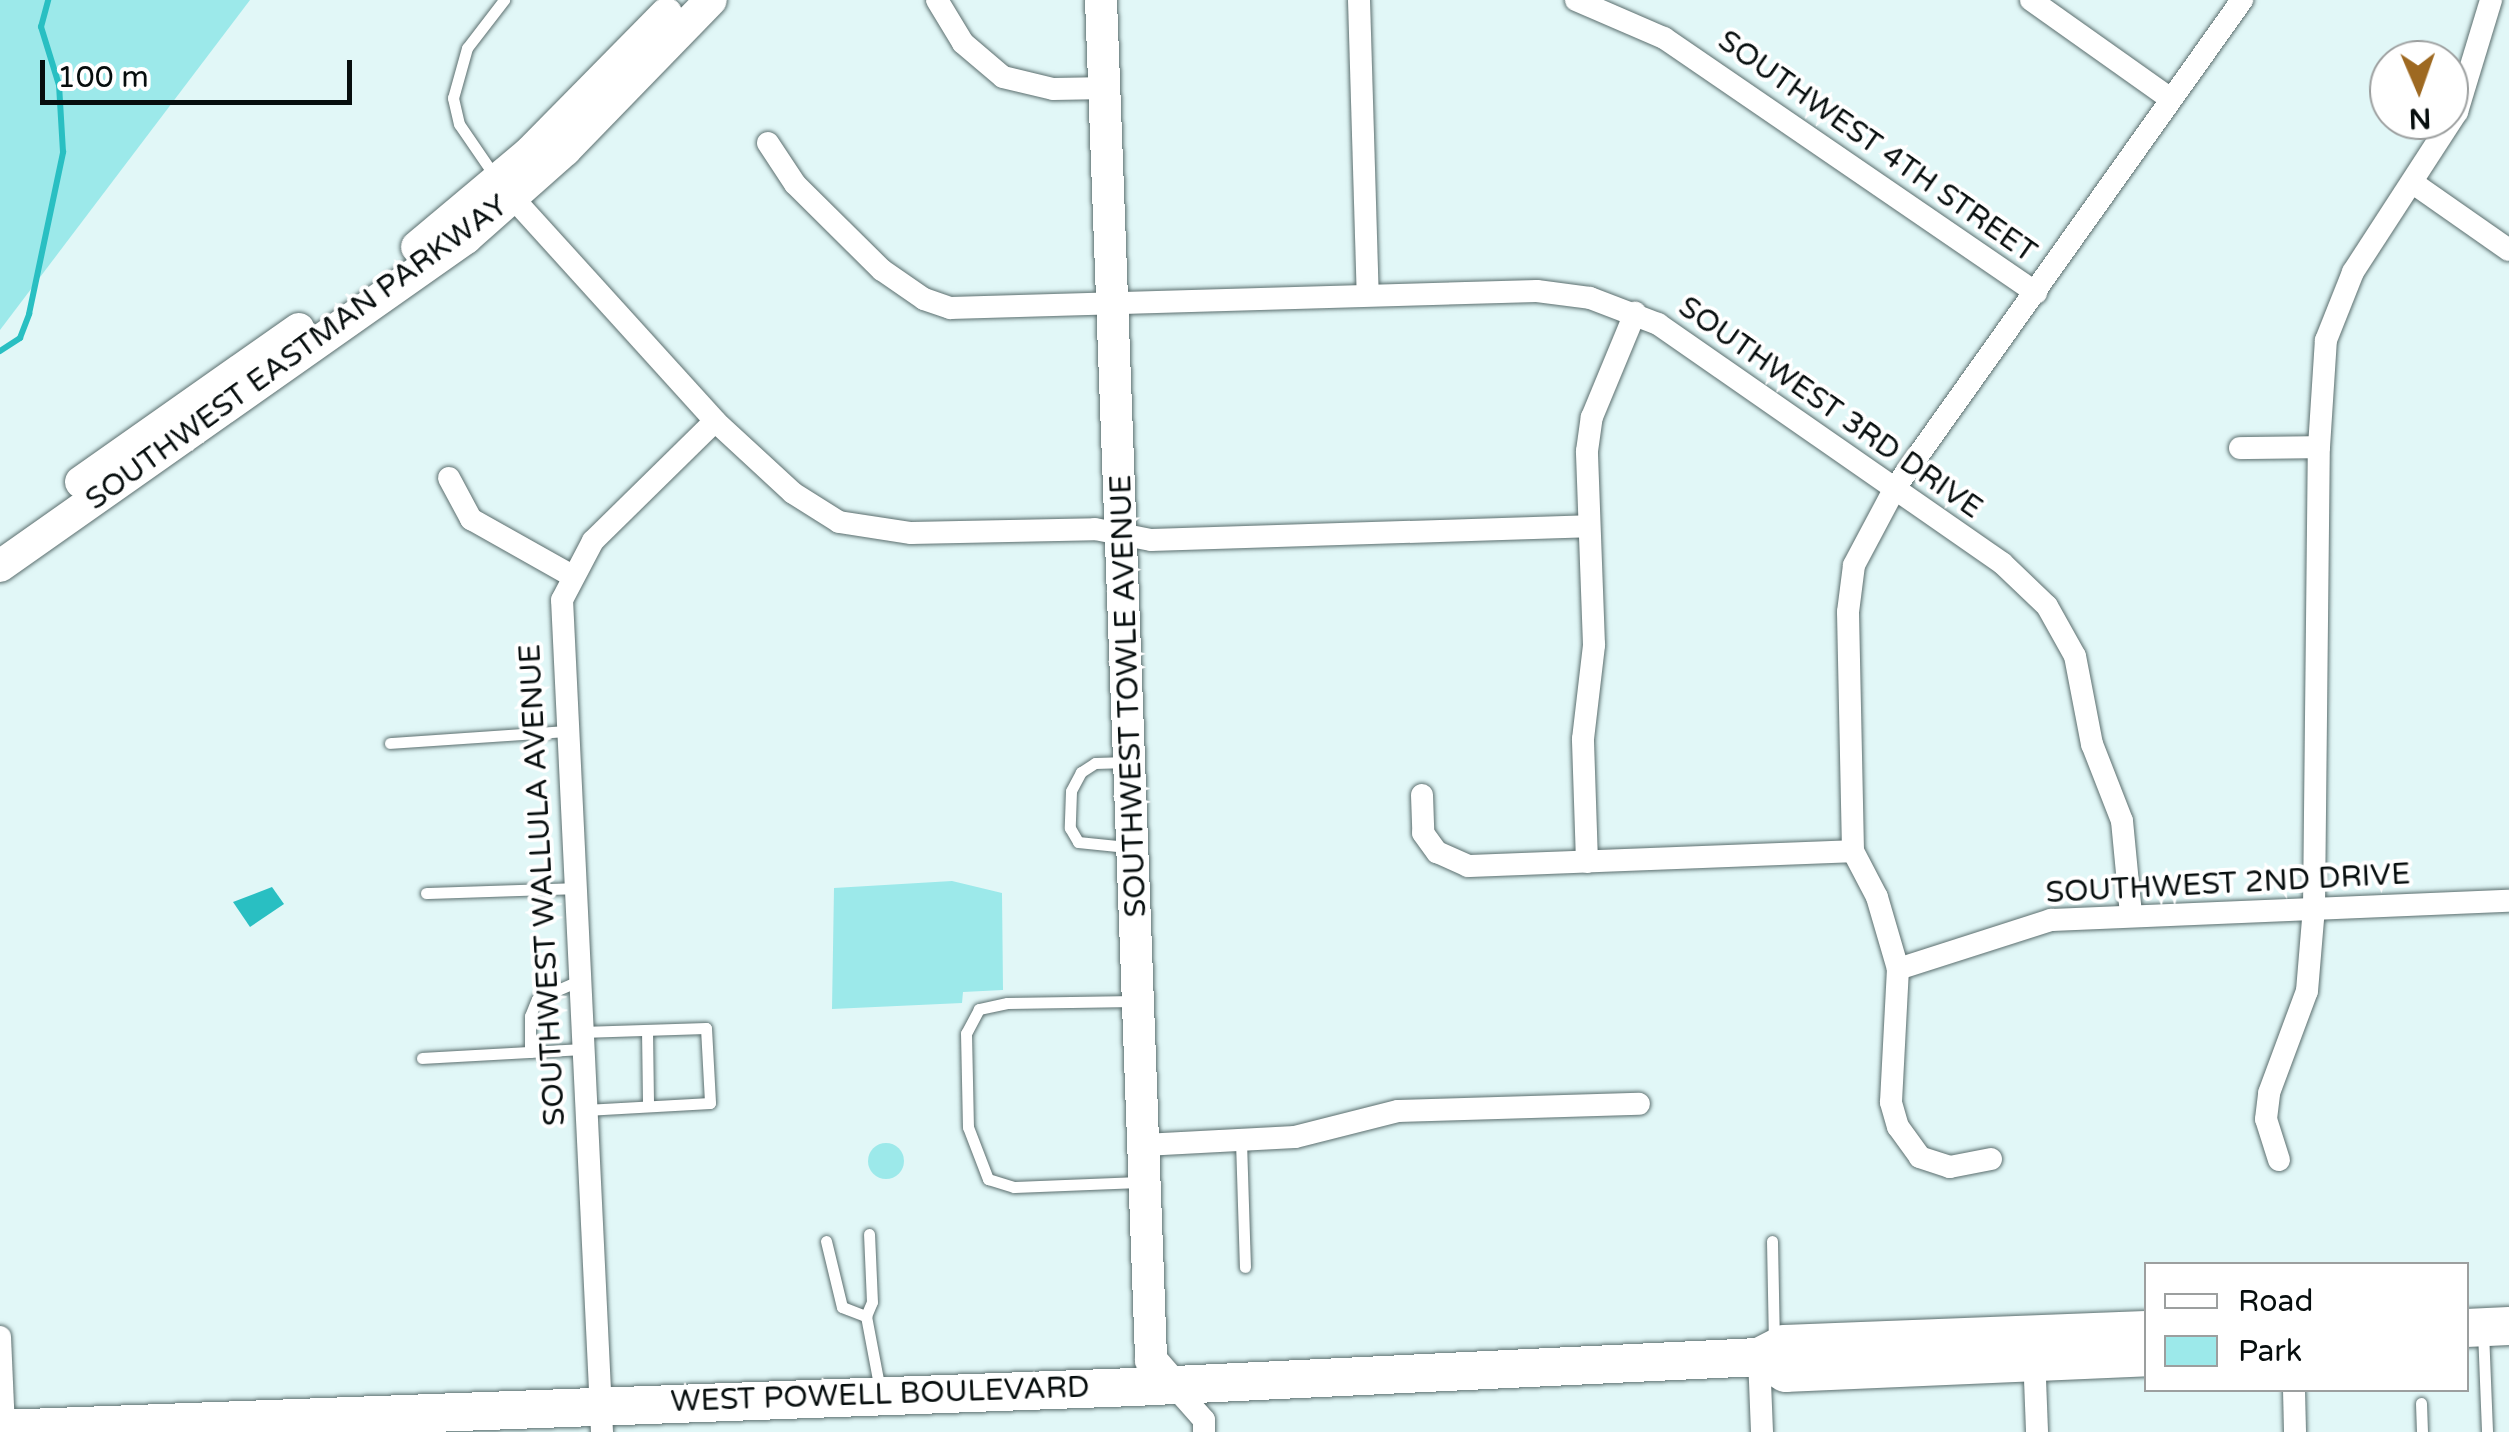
<!DOCTYPE html>
<html>
<head>
<meta charset="utf-8">
<style>
  body { margin:0 }
  #map { position:relative; width:2509px; height:1432px; overflow:hidden; background:#e1f7f7; font-family:"Varela Round",sans-serif }
  div>[style] { position:absolute }
  [style*='--x'] { left:calc(var(--x)*1px); top:calc(var(--y)*1px); width:calc(var(--w)*1px); rotate:calc(var(--a)*1deg) }
  .green>* { inset:0; background:#9ce9ea }
  .round { border-radius:50% }
  .water>* { inset:0; background:#29bfc2 }
  .stream>* { height:6px; margin:-3px; padding:0 3px; transform-origin:3px; border-radius:3px; background:#29bfc2 }
  .roads { filter:drop-shadow(0 0 2px #5b6e6e) drop-shadow(0 0 2px #5b6e6e) }
  .lane>* { height:11px; margin:-5.5px; padding:0 5.5px; transform-origin:5.5px; border-radius:5.5px; background:#fff }
  .street>* { height:22px; margin:-11px; padding:0 11px; transform-origin:11px; border-radius:11px; background:#fff }
  .secondary>* { height:32px; margin:-16px; padding:0 16px; transform-origin:16px; border-radius:16px; background:#fff }
  .primary>* { height:38px; margin:-19px; padding:0 19px; transform-origin:19px; border-radius:19px; background:#fff }
  span { translate:-50% -50%; white-space:nowrap; text-align:center; line-height:1.15; -webkit-text-stroke:8px #fff; paint-order:stroke }
  .street-label { font-size:30px; color:#070e0e }
  .legend { position:absolute; left:2144px; top:1262px; width:325px; height:130px; box-sizing:border-box; background:#fff; border:2px solid #9c9f9f; margin:0; padding:12px 18px; list-style:none; font-size:30px; color:#070e0e }
  .legend li { display:flex; align-items:center; gap:20px; height:50px }
  .legend b { width:50px; border:2px solid #9c9f9f }
  .north { position:absolute; left:2369px; top:40px; width:100px; height:100px; box-sizing:border-box; background:#fff; border:2px solid #9c9f9f; border-radius:50%; rotate:178deg; font-size:28px; font-weight:700; line-height:40px; text-align:center; color:#070e0e }
  .north::after { content:''; display:block; margin:auto; width:35px; height:45px; background:#9e6921; clip-path:polygon(50% 0,100% 100%,50% 72%,0 100%) }
  .scale { position:absolute; left:40px; top:60px; width:312px; height:45px; box-sizing:border-box; border:5px solid #070e0e; border-top:0; padding-left:12px; font-size:30px; line-height:35px; white-space:nowrap; color:#070e0e; -webkit-text-stroke:8px #fff; paint-order:stroke }
</style>
</head>
<body>
<div id="map">
  <div class="green">
    <div style="clip-path:polygon(0 0,250px 0,0 330px)"></div>
    <div style="clip-path:polygon(952px 881px,1002px 893px,1003px 990px,963px 992px,962px 1003px,832px 1009px,834px 888px)"></div>
    <div class="round" style="left:868px;top:1143px;width:36px;height:36px"></div>
  </div>
  <div class="water">
    <div style="clip-path:polygon(272px 887px,284px 904px,250px 927px,233px 902px)"></div>
  </div>
  <div class="stream">
    <div style="--x:0;--y:351;--w:24;--a:-33"></div>
    <div style="--x:20;--y:338;--w:26;--a:-69"></div>
    <div style="--x:29;--y:314;--w:166;--a:-78.1"></div>
    <div style="--x:63;--y:152;--w:67;--a:-93.4"></div>
    <div style="--x:59;--y:85;--w:61;--a:-107.2"></div>
    <div style="--x:41;--y:27;--w:28;--a:-75"></div>
  </div>
  <div class="roads">
    <div class="lane">
      <div style="--x:496;--y:178;--w:65;--a:-124.4"></div>
      <div style="--x:459;--y:124;--w:27;--a:-103"></div>
      <div style="--x:453;--y:98;--w:52;--a:-74.4"></div>
      <div style="--x:467;--y:48;--w:61;--a:-52.4"></div>
      <div style="--x:390;--y:743;--w:175;--a:-3.9"></div>
      <div style="--x:1127;--y:762;--w:32;--a:178"></div>
      <div style="--x:1095;--y:763;--w:17;--a:147"></div>
      <div style="--x:1081;--y:772;--w:21;--a:118"></div>
      <div style="--x:1071;--y:791;--w:37;--a:92"></div>
      <div style="--x:1070;--y:828;--w:16;--a:60"></div>
      <div style="--x:1078;--y:842;--w:49;--a:5.8"></div>
      <div style="--x:426;--y:893;--w:148;--a:-1.9"></div>
      <div style="--x:1135;--y:1001;--w:128;--a:179.1"></div>
      <div style="--x:1007;--y:1003;--w:29;--a:168"></div>
      <div style="--x:979;--y:1009;--w:27;--a:118"></div>
      <div style="--x:966;--y:1033;--w:94;--a:88.8"></div>
      <div style="--x:968;--y:1127;--w:56;--a:69"></div>
      <div style="--x:988;--y:1179;--w:27;--a:17"></div>
      <div style="--x:1014;--y:1187;--w:126;--a:-2.3"></div>
      <div style="--x:647;--y:1030;--w:76;--a:89.2"></div>
      <div style="--x:581;--y:1032;--w:125;--a:-1.8"></div>
      <div style="--x:706;--y:1028;--w:75;--a:86.9"></div>
      <div style="--x:710;--y:1103;--w:125;--a:176.8"></div>
      <div style="--x:530;--y:1052;--w:36;--a:-90"></div>
      <div style="--x:530;--y:1016;--w:18;--a:-68"></div>
      <div style="--x:537;--y:999;--w:45;--a:-23.7"></div>
      <div style="--x:422;--y:1058;--w:160;--a:-3.2"></div>
      <div style="--x:1241;--y:1141;--w:126;--a:88.2"></div>
      <div style="--x:826;--y:1241;--w:68;--a:76.4"></div>
      <div style="--x:842;--y:1307;--w:26;--a:21"></div>
      <div style="--x:866;--y:1316;--w:75;--a:79.3"></div>
      <div style="--x:1772;--y:1241;--w:101;--a:88.9"></div>
      <div style="--x:866;--y:1316;--w:15;--a:-67"></div>
      <div style="--x:872;--y:1302;--w:68;--a:-92.5"></div>
      <div style="--x:2483;--y:1331;--w:101;--a:87.7"></div>
      <div style="--x:2421;--y:1403;--w:29;--a:88"></div>
    </div>
    <div class="street">
      <div style="--x:937;--y:0;--w:50;--a:58.8"></div>
      <div style="--x:963;--y:43;--w:52;--a:40.4"></div>
      <div style="--x:1003;--y:77;--w:51;--a:13.5"></div>
      <div style="--x:1053;--y:89;--w:56;--a:-1"></div>
      <div style="--x:1359;--y:0;--w:295;--a:88.3"></div>
      <div style="--x:1576;--y:0;--w:96;--a:23.4"></div>
      <div style="--x:1664;--y:38;--w:451;--a:34.4"></div>
      <div style="--x:2031;--y:0;--w:171;--a:35.3"></div>
      <div style="--x:768;--y:143;--w:49;--a:56.6"></div>
      <div style="--x:795;--y:184;--w:122;--a:44.7"></div>
      <div style="--x:882;--y:270;--w:51;--a:34.6"></div>
      <div style="--x:924;--y:299;--w:28;--a:19"></div>
      <div style="--x:950;--y:308;--w:587;--a:-1.66"></div>
      <div style="--x:1537;--y:291;--w:53;--a:7.5"></div>
      <div style="--x:1590;--y:298;--w:73;--a:20.9"></div>
      <div style="--x:1658;--y:324;--w:419;--a:34.8"></div>
      <div style="--x:2002;--y:563;--w:62;--a:43.7"></div>
      <div style="--x:2047;--y:606;--w:57;--a:60.8"></div>
      <div style="--x:2075;--y:656;--w:90;--a:79.1"></div>
      <div style="--x:2092;--y:744;--w:83;--a:68.7"></div>
      <div style="--x:2122;--y:821;--w:94;--a:84.5"></div>
      <div style="--x:2416;--y:185;--w:113;--a:35"></div>
      <div style="--x:504;--y:188;--w:314;--a:47.8"></div>
      <div style="--x:715;--y:421;--w:106;--a:42.7"></div>
      <div style="--x:793;--y:493;--w:54;--a:32.2"></div>
      <div style="--x:839;--y:522;--w:73;--a:8.7"></div>
      <div style="--x:911;--y:533;--w:184;--a:-1.2"></div>
      <div style="--x:1095;--y:529;--w:57;--a:11.1"></div>
      <div style="--x:1151;--y:540;--w:437;--a:-1.8"></div>
      <div style="--x:2240;--y:448;--w:79;--a:-0.7"></div>
      <div style="--x:449;--y:478;--w:47;--a:61.8"></div>
      <div style="--x:471;--y:519;--w:116;--a:29.4"></div>
      <div style="--x:1422;--y:795;--w:38;--a:88"></div>
      <div style="--x:1423;--y:833;--w:24;--a:54"></div>
      <div style="--x:1437;--y:852;--w:34;--a:24"></div>
      <div style="--x:1468;--y:866;--w:385;--a:-2.2"></div>
      <div style="--x:1587;--y:862;--w:123;--a:-91.9"></div>
      <div style="--x:1583;--y:739;--w:95;--a:-83.3"></div>
      <div style="--x:1594;--y:645;--w:194;--a:-92.1"></div>
      <div style="--x:1587;--y:451;--w:34;--a:-82"></div>
      <div style="--x:1592;--y:417;--w:113;--a:-67.5"></div>
      <div style="--x:1898;--y:969;--w:161;--a:-17.8"></div>
      <div style="--x:2051;--y:920;--w:458;--a:-2.4"></div>
      <div style="--x:1144;--y:1145;--w:151;--a:-3"></div>
      <div style="--x:1295;--y:1137;--w:106;--a:-14.2"></div>
      <div style="--x:1398;--y:1111;--w:241;--a:-1.7"></div>
      <div style="--x:1991;--y:1159;--w:42;--a:169"></div>
      <div style="--x:1950;--y:1167;--w:32;--a:-162"></div>
      <div style="--x:1920;--y:1157;--w:37;--a:-126"></div>
      <div style="--x:1898;--y:1127;--w:26;--a:-106"></div>
      <div style="--x:1891;--y:1102;--w:133;--a:-87"></div>
      <div style="--x:1898;--y:969;--w:75;--a:-106.3"></div>
      <div style="--x:1877;--y:897;--w:52;--a:-117.6"></div>
      <div style="--x:1853;--y:851;--w:239;--a:-91.2"></div>
      <div style="--x:1848;--y:612;--w:47;--a:-82.7"></div>
      <div style="--x:1854;--y:565;--w:87;--a:-62"></div>
      <div style="--x:1895;--y:488;--w:599;--a:-54.58"></div>
      <div style="--x:2279;--y:1160;--w:43;--a:-107.6"></div>
      <div style="--x:2266;--y:1119;--w:26;--a:-83"></div>
      <div style="--x:2269;--y:1093;--w:109;--a:-69.6"></div>
      <div style="--x:2307;--y:991;--w:83;--a:-85.2"></div>
      <div style="--x:2314;--y:908;--w:461;--a:-89.4"></div>
      <div style="--x:2319;--y:447;--w:107;--a:-86.3"></div>
      <div style="--x:2326;--y:340;--w:73;--a:-68.3"></div>
      <div style="--x:2353;--y:272;--w:191;--a:-57"></div>
      <div style="--x:2457;--y:112;--w:117;--a:-73.1"></div>
      <div style="--x:0;--y:1337;--w:92;--a:87.5"></div>
      <div style="--x:2034;--y:1353;--w:79;--a:87.8"></div>
      <div style="--x:1759;--y:1357;--w:75;--a:87.7"></div>
      <div style="--x:1172;--y:1384;--w:48;--a:48.4"></div>
      <div style="--x:1204;--y:1420;--w:12;--a:90"></div>
      <div style="--x:2294;--y:1390;--w:42;--a:88.6"></div>
      <div style="--x:602;--y:1432;--w:833;--a:-92.75"></div>
      <div style="--x:562;--y:600;--w:67;--a:-62.3"></div>
      <div style="--x:593;--y:541;--w:171;--a:-44.5"></div>
    </div>
    <div class="secondary">
      <div style="--x:1101;--y:0;--w:1361;--a:87.89"></div>
      <div style="--x:1151;--y:1360;--w:32;--a:49"></div>
      <div style="--x:417;--y:247;--w:145;--a:-40"></div>
      <div style="--x:528;--y:154;--w:197;--a:-45.4"></div>
      <div style="--x:81;--y:482;--w:266;--a:-35.1"></div>
      <div style="--x:0;--y:566;--w:570;--a:-35.14"></div>
      <div style="--x:466;--y:238;--w:132;--a:-41.6"></div>
      <div style="--x:565;--y:150;--w:209;--a:-45.8"></div>
    </div>
    <div class="primary">
      <div style="--x:2466;--y:1328;--w:43;--a:-2.7"></div>
      <div style="--x:1759;--y:1357;--w:31;--a:31"></div>
      <div style="--x:1786;--y:1373;--w:360;--a:-2.5"></div>
      <div style="--x:0;--y:1429;--w:1135;--a:-2.12"></div>
      <div style="--x:1134;--y:1387;--w:626;--a:-2.75"></div>
      <div style="--x:1759;--y:1357;--w:28;--a:-27"></div>
      <div style="--x:1784;--y:1344;--w:362;--a:-2.2"></div>
    </div>
  </div>
  <div class="street-label">
    <span style="left:1877px;top:147px;rotate:35deg">SOUTHWEST 4TH STREET</span>
    <span style="left:297px;top:353px;rotate:-36deg">SOUTHWEST EASTMAN PARKWAY</span>
    <span style="left:1830px;top:408px;rotate:35deg">SOUTHWEST 3RD DRIVE</span>
    <span style="left:1129px;top:696px;rotate:-92deg">SOUTHWEST TOWLE AVENUE</span>
    <span style="left:2228px;top:884px;rotate:-3deg">SOUTHWEST 2ND DRIVE</span>
    <span style="left:543px;top:885px;rotate:-93deg">SOUTHWEST WALLULA AVENUE</span>
    <span style="left:880px;top:1395px;rotate:-2deg">WEST POWELL BOULEVARD</span>
  </div>
  <ul class="legend">
  <li><b style="height:12px;background:#fff"></b>Road</li>
  <li><b style="height:28px;background:#9ce9ea"></b>Park</li>
  </ul>
  <div class="north">N</div>
  <div class="scale">100 m</div>
</div>
</body>
</html>
